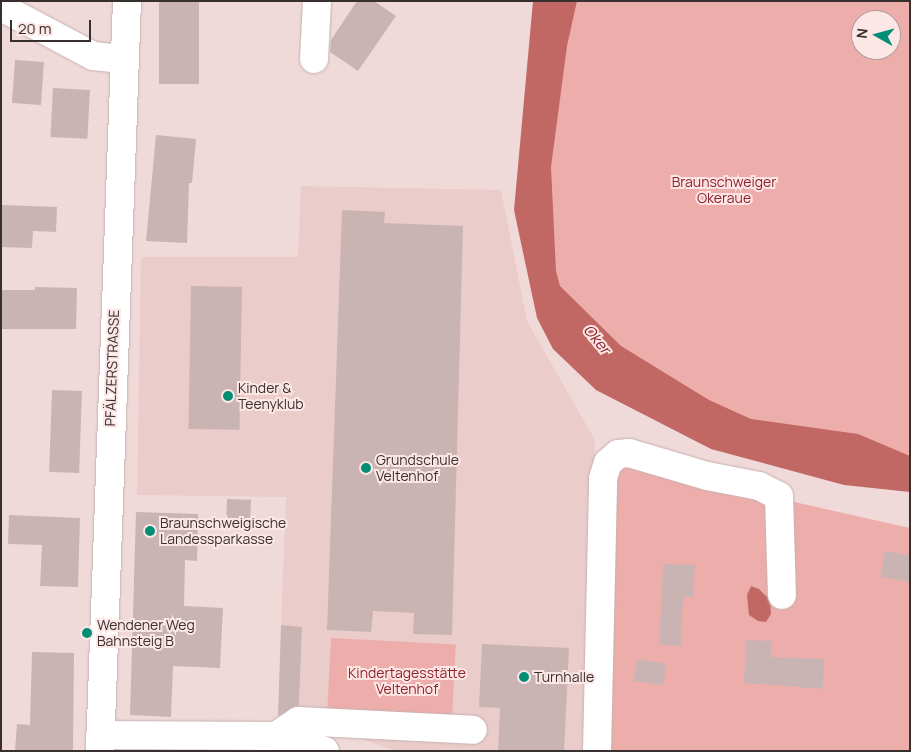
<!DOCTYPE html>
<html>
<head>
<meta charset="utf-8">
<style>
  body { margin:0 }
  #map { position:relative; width:911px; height:752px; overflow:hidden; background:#f0dad9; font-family:Manrope,sans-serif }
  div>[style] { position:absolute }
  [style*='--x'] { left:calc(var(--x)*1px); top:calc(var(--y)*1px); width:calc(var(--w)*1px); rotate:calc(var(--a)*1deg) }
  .built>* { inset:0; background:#eaccca }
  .green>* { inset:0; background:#edaeab; transform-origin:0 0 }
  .water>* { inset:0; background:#c16865 }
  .building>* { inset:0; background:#c9b4b3; transform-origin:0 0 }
  .roads { filter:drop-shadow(0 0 1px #c6b1b0) drop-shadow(0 0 1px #c6b1b0) }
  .minor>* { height:28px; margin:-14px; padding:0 14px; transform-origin:14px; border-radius:14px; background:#fff }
  .dots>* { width:14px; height:14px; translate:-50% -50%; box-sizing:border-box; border:2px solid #fde7e6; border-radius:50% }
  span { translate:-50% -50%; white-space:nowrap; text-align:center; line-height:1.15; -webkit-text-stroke:4px #fde7e6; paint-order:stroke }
  .park-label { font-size:14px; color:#8f2229 }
  .street-label { font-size:14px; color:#38302f }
  .poi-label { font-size:14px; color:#38302f }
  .left { translate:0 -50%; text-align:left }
  .water-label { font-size:15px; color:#891b24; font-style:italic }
  .frame { position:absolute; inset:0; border:2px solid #38302f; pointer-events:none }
  .north { position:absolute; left:851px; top:10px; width:50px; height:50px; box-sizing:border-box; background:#fde7e6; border:1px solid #ae9e9d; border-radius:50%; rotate:277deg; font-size:14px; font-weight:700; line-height:20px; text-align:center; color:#38302f }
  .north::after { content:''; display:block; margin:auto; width:18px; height:22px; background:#028d76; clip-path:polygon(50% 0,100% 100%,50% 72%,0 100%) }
  .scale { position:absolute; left:10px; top:20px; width:81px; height:22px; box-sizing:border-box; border:2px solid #38302f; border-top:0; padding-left:6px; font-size:15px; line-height:18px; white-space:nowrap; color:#38302f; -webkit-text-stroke:4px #fde7e6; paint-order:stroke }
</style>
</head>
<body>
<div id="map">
  <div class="built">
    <div style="clip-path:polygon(301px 186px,501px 190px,527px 321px,595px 440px,584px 751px,395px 751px,299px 716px,302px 627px,281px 625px,286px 497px,137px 495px,141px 257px,298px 257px)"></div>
  </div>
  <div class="green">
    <div style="clip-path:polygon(evenodd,556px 1px,910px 1px,910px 489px,717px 446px,551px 291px,534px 177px,556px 1px,861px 20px,891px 20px,891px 50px,861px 50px,861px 20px)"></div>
    <div style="clip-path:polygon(616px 462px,910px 528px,910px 751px,608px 751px)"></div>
    <div style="left:331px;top:638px;width:125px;height:79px;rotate:3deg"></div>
  </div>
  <div class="water">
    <div style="clip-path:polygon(533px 1px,577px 1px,567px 46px,551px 167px,556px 271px,560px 286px,621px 346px,709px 400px,751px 419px,858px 434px,910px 456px,910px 492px,844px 485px,711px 449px,596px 390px,553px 349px,537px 318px,514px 210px)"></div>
    <div style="clip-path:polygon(751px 586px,759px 589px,770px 600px,771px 614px,766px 622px,758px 621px,749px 615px,747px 595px)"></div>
  </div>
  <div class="building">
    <div style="left:159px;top:1px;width:40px;height:83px"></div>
    <div style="clip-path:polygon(357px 1px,374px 1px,396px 16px,358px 71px,330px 52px,331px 40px)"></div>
    <div style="left:15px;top:60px;width:29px;height:43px;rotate:4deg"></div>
    <div style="left:53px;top:88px;width:37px;height:49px;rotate:3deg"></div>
    <div style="clip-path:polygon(156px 135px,196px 139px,192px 183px,189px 183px,187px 243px,146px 241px)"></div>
    <div style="clip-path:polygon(1px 205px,57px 207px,56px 232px,33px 231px,32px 248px,1px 247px)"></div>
    <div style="clip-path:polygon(342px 210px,385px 212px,384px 223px,463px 226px,452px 635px,413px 634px,414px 613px,373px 611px,371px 632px,327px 630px)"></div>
    <div style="left:191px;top:286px;width:51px;height:143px;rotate:1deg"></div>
    <div style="clip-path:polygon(35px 287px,77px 288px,76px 329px,1px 329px,1px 290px,35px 290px)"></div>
    <div style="left:52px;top:390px;width:30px;height:82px;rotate:2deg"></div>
    <div style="left:227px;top:499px;width:24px;height:27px;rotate:2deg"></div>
    <div style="clip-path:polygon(136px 512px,198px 514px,197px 561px,185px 560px,184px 606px,223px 608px,220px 668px,173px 666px,171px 717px,130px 715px)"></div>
    <div style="clip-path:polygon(9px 515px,80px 518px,78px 587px,40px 586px,42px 545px,8px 544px)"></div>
    <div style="clip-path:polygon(885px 551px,910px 555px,910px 582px,880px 577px)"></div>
    <div style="clip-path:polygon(663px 564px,695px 565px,693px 597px,683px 597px,681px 646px,659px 645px)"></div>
    <div style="clip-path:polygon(281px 625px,302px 627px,299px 705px,278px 716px)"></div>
    <div style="clip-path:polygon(746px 640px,772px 641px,771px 657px,824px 659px,823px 689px,744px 683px)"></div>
    <div style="clip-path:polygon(482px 644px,569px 648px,564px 751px,498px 751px,500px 708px,479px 707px)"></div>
    <div style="clip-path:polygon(32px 652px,74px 653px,73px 751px,15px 751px,17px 724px,30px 725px)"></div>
    <div style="left:637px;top:659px;width:30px;height:22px;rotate:9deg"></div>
  </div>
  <div class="roads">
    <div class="minor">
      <div style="--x:1;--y:7;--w:104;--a:28"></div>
      <div style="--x:93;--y:56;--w:31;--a:6"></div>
      <div style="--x:314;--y:59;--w:58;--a:-87"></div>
      <div style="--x:100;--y:735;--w:176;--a:0.3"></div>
      <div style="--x:276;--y:736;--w:51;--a:17"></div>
      <div style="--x:276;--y:736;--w:27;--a:-34"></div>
      <div style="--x:298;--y:721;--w:175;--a:2.9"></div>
      <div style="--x:100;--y:751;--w:750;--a:-87.94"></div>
      <div style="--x:597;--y:751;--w:273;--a:-88.7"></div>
      <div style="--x:603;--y:478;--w:16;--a:-72"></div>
      <div style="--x:608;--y:463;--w:13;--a:-42"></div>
      <div style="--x:618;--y:454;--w:11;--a:-5"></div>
      <div style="--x:629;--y:453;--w:81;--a:16.4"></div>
      <div style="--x:707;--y:476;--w:53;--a:10.9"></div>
      <div style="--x:759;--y:486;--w:22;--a:27"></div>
      <div style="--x:779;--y:496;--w:99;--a:88.3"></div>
    </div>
  </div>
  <div class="dots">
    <div style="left:228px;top:396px;background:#028d76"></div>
    <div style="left:366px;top:468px;background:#028d76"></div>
    <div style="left:150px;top:531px;background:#028d76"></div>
    <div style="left:87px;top:633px;background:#028d76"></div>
    <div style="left:524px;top:677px;background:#028d76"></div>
  </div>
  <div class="park-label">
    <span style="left:724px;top:190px">Braunschweiger<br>Okeraue</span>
    <span style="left:407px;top:681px">Kindertagesstätte<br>Veltenhof</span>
  </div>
  <div class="street-label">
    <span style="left:112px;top:368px;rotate:-88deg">PFÄLZERSTRASSE</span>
  </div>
  <div class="poi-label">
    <span class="left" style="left:238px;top:396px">Kinder &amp;<br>Teenyklub</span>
    <span class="left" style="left:376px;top:468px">Grundschule<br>Veltenhof</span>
    <span class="left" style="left:160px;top:531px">Braunschweigische<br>Landessparkasse</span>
    <span class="left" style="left:97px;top:633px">Wendener Weg<br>Bahnsteig B</span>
    <span class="left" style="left:534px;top:677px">Turnhalle</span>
  </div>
  <div class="water-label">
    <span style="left:597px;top:339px;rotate:50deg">Oker</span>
  </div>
  <div class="frame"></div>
  <div class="north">N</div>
  <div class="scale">20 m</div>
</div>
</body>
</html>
